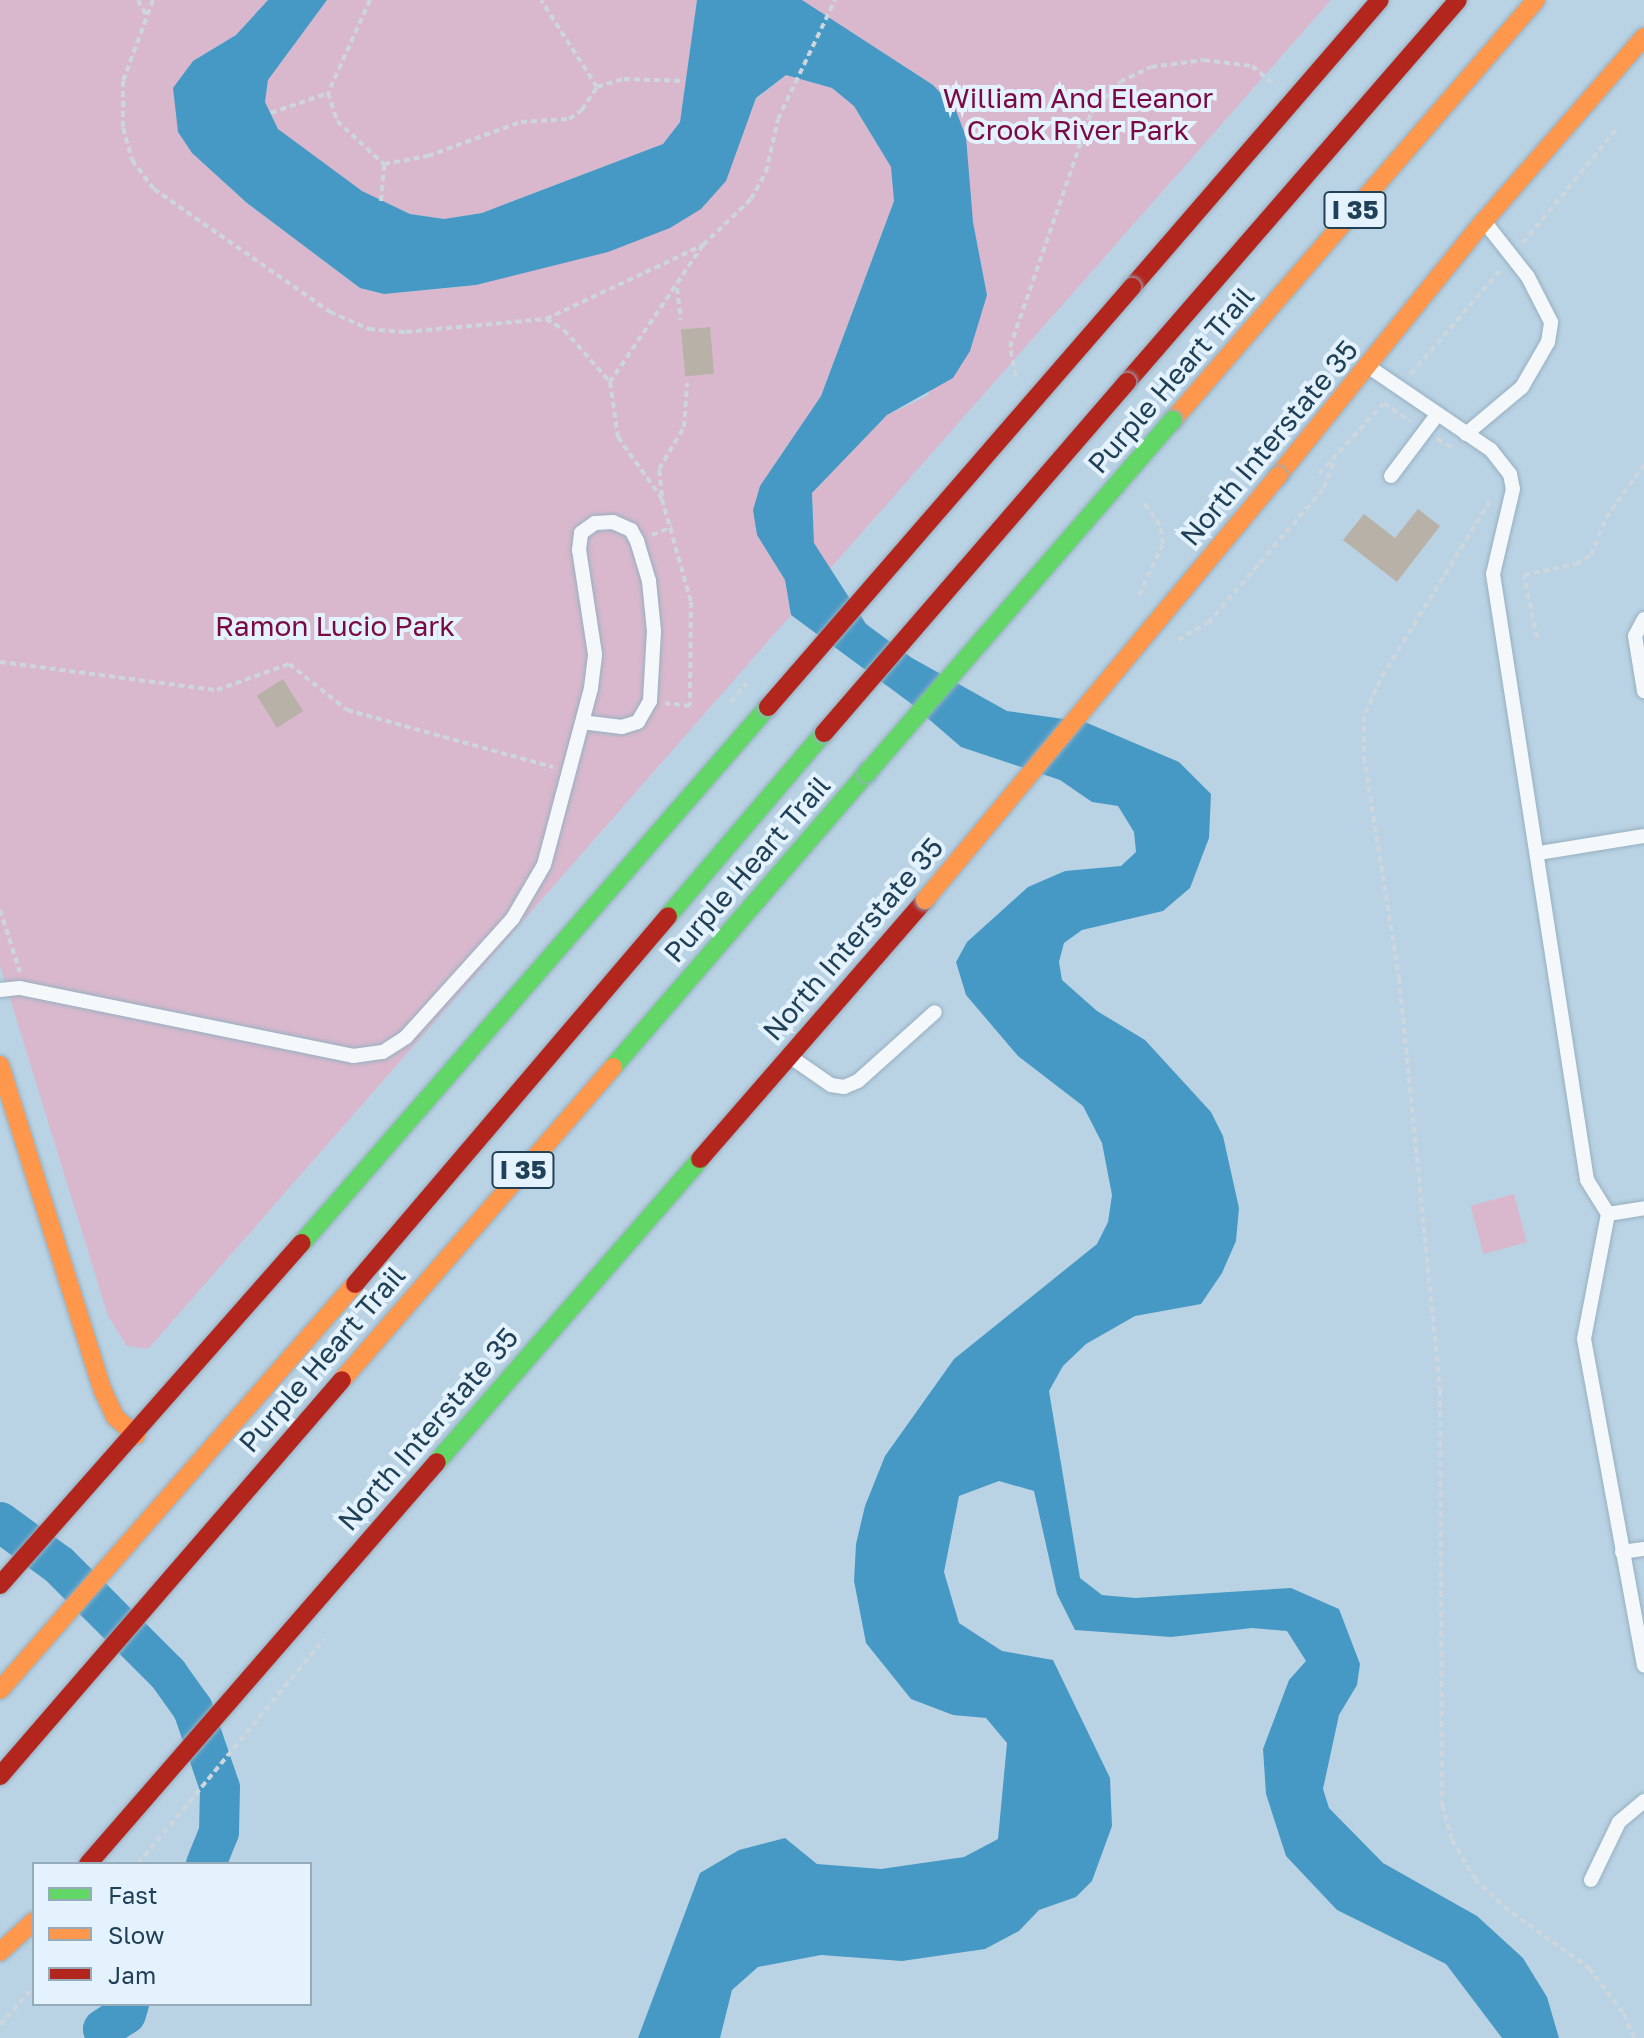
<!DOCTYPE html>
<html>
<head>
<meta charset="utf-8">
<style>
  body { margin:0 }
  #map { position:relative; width:1644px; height:2038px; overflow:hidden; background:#bad3e4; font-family:"Golos Text",sans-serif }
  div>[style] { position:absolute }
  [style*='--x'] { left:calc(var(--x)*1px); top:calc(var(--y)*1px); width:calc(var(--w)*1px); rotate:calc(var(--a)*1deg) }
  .green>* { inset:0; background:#d9b8cd; transform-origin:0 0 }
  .water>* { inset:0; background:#4799c5 }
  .river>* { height:40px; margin:-20px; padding:0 20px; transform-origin:20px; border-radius:20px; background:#4799c5 }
  .building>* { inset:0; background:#b8b1a8; transform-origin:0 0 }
  .path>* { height:4px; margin-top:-2px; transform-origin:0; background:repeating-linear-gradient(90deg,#cdd6dc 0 6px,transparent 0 10px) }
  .roads { filter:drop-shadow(0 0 2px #96b0c2) drop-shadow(0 0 2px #96b0c2) }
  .lane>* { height:14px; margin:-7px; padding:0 7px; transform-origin:7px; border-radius:7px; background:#f5f8fb }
  .fast>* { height:18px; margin:-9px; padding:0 9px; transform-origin:9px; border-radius:9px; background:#63d668 }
  .slow>* { height:18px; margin:-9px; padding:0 9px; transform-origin:9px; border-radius:9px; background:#ff974d }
  .jam>* { height:18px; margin:-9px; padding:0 9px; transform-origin:9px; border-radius:9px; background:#b3261e }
  .path-bridge>* { height:4px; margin-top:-2px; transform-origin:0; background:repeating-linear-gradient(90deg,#cdd6dc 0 6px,transparent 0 10px) }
  .bridges { filter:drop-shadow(0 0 2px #96b0c2) drop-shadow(0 0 2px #96b0c2) }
  .fast-bridge>* { height:18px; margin:-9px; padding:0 9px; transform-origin:9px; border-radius:9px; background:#63d668 }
  .slow-bridge>* { height:18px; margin:-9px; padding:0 9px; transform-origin:9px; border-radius:9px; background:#ff974d }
  .jam-bridge>* { height:18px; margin:-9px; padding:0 9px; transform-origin:9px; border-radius:9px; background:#b3261e }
  span { translate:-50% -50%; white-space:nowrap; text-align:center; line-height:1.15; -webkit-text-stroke:8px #e3f2fd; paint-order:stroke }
  .shield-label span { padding:2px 6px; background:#e3f2fd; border:2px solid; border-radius:6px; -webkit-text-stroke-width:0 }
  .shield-label { font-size:26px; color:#1f4056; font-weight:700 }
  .park-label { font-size:28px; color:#7a0a41 }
  .street-label { font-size:28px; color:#1f4056 }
  .legend { position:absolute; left:32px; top:1862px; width:280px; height:144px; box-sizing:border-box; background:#e3f2fd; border:2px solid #95abba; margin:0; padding:10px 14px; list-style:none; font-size:24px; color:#1f4056 }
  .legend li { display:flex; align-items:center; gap:16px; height:40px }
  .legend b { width:40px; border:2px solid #95abba }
</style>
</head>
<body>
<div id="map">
  <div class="green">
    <div style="clip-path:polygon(0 0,268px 0,236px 35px,193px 61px,174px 88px,178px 132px,192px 153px,247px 203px,360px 288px,384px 294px,477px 285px,541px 267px,747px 122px,756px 99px,786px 75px,832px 88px,854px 106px,891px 167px,894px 201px,821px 396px,760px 486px,757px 535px,785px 580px,791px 615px,148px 1349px,127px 1346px,108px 1316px,0 966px)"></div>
    <div style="clip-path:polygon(327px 0,697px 0,680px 122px,663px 144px,482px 213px,444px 219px,410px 214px,362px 191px,306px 153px,278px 129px,265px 102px,268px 80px)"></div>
    <div style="clip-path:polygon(802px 0,1331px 0,828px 571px,814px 543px,812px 493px,887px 415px,927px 396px,987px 294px,973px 222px,933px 85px)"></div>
    <div style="left:1514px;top:1194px;width:50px;height:45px;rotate:75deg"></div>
  </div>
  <div class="water">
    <div style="clip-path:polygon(268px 0,327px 0,268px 80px,265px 102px,278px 129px,362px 191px,410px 214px,444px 219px,482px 213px,663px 144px,680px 122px,697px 0,802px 0,933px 85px,955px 108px,966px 137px,973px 222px,987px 295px,970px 351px,953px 378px,887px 415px,812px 493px,814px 543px,866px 624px,912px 658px,1007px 711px,1085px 722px,1179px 762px,1211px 794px,1209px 838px,1190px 888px,1163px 911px,1082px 930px,1064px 943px,1059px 962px,1062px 980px,1097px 1011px,1145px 1040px,1211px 1112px,1223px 1136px,1239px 1208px,1236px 1241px,1222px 1273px,1201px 1304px,1135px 1316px,1086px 1344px,1063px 1366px,1049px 1391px,1080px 1578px,1102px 1595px,1135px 1598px,1291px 1588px,1339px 1609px,1360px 1664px,1357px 1685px,1339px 1715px,1323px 1789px,1329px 1808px,1383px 1863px,1477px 1916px,1523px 1958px,1547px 1997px,1559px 2038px,1502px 2038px,1446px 1964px,1337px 1910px,1286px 1856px,1266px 1794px,1263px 1749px,1289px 1680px,1306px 1661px,1287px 1631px,1252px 1628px,1171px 1637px,1075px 1630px,1057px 1594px,1034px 1491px,999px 1481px,959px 1496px,944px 1572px,959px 1623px,1002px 1651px,1053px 1660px,1110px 1778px,1112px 1826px,1092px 1881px,1076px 1897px,1039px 1910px,1019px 1931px,985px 1949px,902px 1961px,821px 1955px,758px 1967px,732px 1990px,720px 2038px,638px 2038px,700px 1873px,739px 1850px,785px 1838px,817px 1864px,881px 1869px,964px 1857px,998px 1839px,1007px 1743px,986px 1718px,953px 1715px,911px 1699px,866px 1643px,854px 1581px,856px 1544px,865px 1506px,885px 1456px,954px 1359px,1097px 1244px,1108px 1222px,1112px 1195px,1102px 1143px,1083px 1106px,1018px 1056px,966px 995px,956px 962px,967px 942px,1028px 887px,1065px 871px,1121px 866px,1136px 852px,1134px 832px,1118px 806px,1092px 802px,1060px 780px,961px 747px,909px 702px,791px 615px,785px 580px,757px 535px,753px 510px,760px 486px,821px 396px,894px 201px,891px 167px,854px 106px,832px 88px,786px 75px,756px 98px,726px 181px,701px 209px,670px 228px,608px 252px,476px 285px,384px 294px,360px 288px,247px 203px,192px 153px,178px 132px,173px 88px,193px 61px,236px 35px)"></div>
  </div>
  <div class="river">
    <div style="--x:0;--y:1522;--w:73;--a:36.1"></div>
    <div style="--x:59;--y:1565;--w:154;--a:45"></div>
    <div style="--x:168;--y:1674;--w:43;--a:54.5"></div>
    <div style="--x:193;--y:1709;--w:83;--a:71.1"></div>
    <div style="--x:220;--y:1788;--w:44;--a:91.3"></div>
    <div style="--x:219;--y:1832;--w:35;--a:112"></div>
    <div style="--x:106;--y:2038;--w:9;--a:-108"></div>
    <div style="--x:103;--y:2029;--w:27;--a:-33"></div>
    <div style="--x:126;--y:2014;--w:10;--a:-73"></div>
  </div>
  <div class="building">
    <div style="left:710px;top:327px;width:47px;height:29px;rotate:85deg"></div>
    <div style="clip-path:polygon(1418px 509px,1440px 526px,1397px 582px,1343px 540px,1364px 514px,1395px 538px)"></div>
    <div style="left:283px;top:679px;width:38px;height:31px;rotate:58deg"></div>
  </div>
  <div class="path">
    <div style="--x:138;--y:0;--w:17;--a:62"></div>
    <div style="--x:153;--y:0;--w:86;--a:110.3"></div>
    <div style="--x:123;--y:81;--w:47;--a:90"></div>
    <div style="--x:123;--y:128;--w:33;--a:74"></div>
    <div style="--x:132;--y:160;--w:36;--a:53"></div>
    <div style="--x:154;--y:189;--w:215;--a:34.9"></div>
    <div style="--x:330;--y:312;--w:43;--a:23.6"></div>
    <div style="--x:369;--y:329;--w:37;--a:5"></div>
    <div style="--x:406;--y:332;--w:141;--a:-5.3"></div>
    <div style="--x:546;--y:319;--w:21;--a:31"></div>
    <div style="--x:564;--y:330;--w:69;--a:48.5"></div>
    <div style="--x:610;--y:382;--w:56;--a:81.7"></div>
    <div style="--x:618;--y:437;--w:76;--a:54.6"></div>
    <div style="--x:662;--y:499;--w:107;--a:74.3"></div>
    <div style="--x:691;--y:602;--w:104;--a:90.6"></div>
    <div style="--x:690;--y:706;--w:25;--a:-173"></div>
    <div style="--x:370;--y:0;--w:102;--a:114.3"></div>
    <div style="--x:328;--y:93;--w:29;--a:72"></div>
    <div style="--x:337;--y:121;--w:64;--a:42.5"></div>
    <div style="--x:384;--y:164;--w:45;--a:-10.3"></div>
    <div style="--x:428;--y:156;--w:99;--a:-20.1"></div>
    <div style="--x:521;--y:122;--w:48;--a:-3.6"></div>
    <div style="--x:569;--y:119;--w:16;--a:-35"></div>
    <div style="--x:582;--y:110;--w:27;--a:-57"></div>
    <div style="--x:597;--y:87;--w:103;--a:-122.8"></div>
    <div style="--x:597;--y:87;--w:28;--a:-17"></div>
    <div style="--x:624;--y:79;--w:60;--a:1.9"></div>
    <div style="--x:271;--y:113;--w:60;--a:-19.3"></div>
    <div style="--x:381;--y:201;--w:37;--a:-85"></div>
    <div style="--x:1523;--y:243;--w:151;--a:-50.6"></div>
    <div style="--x:703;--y:245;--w:66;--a:-43.8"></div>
    <div style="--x:751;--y:199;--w:31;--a:-61"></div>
    <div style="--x:766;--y:172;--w:54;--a:-77.2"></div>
    <div style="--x:778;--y:119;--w:132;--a:-64.4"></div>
    <div style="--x:677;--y:288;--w:32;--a:83"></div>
    <div style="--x:546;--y:319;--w:174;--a:-25.2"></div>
    <div style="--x:703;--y:245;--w:166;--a:124.2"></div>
    <div style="--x:1411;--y:374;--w:140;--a:-49.4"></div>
    <div style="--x:1016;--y:376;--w:30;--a:-102"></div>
    <div style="--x:1010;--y:347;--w:248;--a:-70.9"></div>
    <div style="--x:1091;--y:113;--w:42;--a:-46.9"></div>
    <div style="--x:1120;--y:82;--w:34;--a:-26"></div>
    <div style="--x:1151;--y:67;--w:53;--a:-7.5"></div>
    <div style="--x:1204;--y:60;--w:48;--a:7.1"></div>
    <div style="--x:1252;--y:66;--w:26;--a:40"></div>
    <div style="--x:1384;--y:403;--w:32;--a:35"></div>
    <div style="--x:1437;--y:439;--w:20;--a:30"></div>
    <div style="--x:1319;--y:474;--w:95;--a:-47.6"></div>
    <div style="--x:662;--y:496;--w:27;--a:-96"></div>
    <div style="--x:659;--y:469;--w:49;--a:-59.2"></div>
    <div style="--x:684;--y:427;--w:44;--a:-86.1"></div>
    <div style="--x:1490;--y:501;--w:210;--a:121.6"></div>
    <div style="--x:1380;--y:680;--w:39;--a:114"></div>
    <div style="--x:1364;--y:716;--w:41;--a:90"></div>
    <div style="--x:1364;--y:757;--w:224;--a:81"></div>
    <div style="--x:1399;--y:978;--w:415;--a:84.3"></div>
    <div style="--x:1440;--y:1391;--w:414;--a:89.7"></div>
    <div style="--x:1442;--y:1805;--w:36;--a:74"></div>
    <div style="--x:1452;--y:1840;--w:45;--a:59.5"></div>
    <div style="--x:1475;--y:1879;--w:40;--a:44"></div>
    <div style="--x:1504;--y:1907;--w:105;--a:35.7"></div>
    <div style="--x:1589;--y:1968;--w:58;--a:52.7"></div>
    <div style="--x:1624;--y:2014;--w:26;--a:67"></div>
    <div style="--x:652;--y:535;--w:22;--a:-22"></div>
    <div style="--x:1139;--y:595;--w:56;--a:-64.8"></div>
    <div style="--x:1163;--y:544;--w:19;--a:-99"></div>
    <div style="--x:1160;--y:525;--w:27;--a:-126"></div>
    <div style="--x:1537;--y:638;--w:64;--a:-101.7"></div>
    <div style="--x:1524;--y:575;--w:53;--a:-11.9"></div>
    <div style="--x:1576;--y:564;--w:17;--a:-31"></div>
    <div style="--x:1591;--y:555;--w:40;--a:-68"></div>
    <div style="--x:1606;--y:518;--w:65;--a:-54.4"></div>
    <div style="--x:1178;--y:640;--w:34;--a:-30"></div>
    <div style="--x:1208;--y:623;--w:178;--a:-49.3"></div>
    <div style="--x:1324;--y:488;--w:28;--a:-69"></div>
    <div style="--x:0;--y:662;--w:219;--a:7.4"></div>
    <div style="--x:217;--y:690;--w:77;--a:-19.9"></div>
    <div style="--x:289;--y:664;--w:74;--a:38.4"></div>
    <div style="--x:347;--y:710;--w:214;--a:15.5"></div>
    <div style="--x:0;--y:910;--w:65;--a:72.1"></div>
    <div style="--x:138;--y:1864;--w:292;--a:-50.4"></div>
    <div style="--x:0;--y:2025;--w:52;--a:-48.9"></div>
  </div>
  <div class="roads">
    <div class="lane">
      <div style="--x:1369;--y:367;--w:148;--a:34.2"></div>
      <div style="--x:1491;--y:450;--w:31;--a:52"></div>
      <div style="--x:1510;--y:474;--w:15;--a:79"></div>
      <div style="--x:1513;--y:489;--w:87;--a:103.2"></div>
      <div style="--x:1493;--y:574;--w:613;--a:81.18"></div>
      <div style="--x:1587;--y:1180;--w:40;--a:58"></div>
      <div style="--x:1608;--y:1214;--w:127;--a:100.9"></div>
      <div style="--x:1584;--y:1339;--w:332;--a:79.6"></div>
      <div style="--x:1466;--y:434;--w:73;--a:-40"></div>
      <div style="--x:1522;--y:387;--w:52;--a:-60"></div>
      <div style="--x:1548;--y:342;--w:20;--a:-81"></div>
      <div style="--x:1551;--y:322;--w:51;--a:-117.1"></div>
      <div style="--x:1528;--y:277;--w:71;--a:-128.2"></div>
      <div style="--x:1391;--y:476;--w:76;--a:-53"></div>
      <div style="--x:1644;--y:619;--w:19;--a:118"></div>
      <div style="--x:1635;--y:636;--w:56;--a:80.7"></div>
      <div style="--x:1539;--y:853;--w:106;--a:-9.2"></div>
      <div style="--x:0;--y:990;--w:20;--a:-6"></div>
      <div style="--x:20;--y:988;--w:340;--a:11.5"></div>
      <div style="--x:353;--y:1056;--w:30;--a:-8"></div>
      <div style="--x:383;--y:1052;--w:27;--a:-33"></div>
      <div style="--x:406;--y:1037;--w:160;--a:-48"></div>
      <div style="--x:513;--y:918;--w:61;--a:-59.7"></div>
      <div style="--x:544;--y:865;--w:183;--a:-75.1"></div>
      <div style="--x:591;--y:688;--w:34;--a:-83"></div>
      <div style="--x:595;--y:654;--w:105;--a:-98.7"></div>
      <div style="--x:579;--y:550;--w:17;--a:-83"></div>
      <div style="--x:581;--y:533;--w:17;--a:-36"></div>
      <div style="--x:595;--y:523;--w:18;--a:-3"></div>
      <div style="--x:613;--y:522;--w:20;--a:24"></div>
      <div style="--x:631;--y:530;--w:13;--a:61"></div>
      <div style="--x:637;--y:541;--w:42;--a:73.3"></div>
      <div style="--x:649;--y:581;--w:50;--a:84.3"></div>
      <div style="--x:654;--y:631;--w:70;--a:93.3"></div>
      <div style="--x:650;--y:701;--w:24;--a:120"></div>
      <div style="--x:638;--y:722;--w:17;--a:163"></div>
      <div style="--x:622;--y:727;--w:39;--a:-173"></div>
      <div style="--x:789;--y:1056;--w:51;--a:34.6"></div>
      <div style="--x:831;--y:1085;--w:13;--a:9"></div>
      <div style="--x:844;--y:1087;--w:15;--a:-23"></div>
      <div style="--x:858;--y:1081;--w:103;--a:-41.9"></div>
      <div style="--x:1608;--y:1214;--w:36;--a:-9"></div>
      <div style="--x:1622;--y:1552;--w:22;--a:-8"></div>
      <div style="--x:1591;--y:1880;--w:64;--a:-64.2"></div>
      <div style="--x:1619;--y:1822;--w:33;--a:-40"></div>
    </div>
    <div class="fast">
      <div style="--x:668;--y:916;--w:240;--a:-49.6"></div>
      <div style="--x:613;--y:1067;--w:389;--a:-49.2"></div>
      <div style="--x:302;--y:1243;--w:710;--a:-49"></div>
      <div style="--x:437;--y:1462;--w:401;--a:-49"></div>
    </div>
    <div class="slow">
      <div style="--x:1173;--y:420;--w:555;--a:-49.16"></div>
      <div style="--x:1278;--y:476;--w:328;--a:-51.1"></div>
      <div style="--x:1484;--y:221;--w:244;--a:-49"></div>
      <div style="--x:0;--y:1065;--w:342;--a:72.5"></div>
      <div style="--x:103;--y:1391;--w:29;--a:65"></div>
      <div style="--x:115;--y:1417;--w:28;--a:41"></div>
      <div style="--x:342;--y:1380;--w:414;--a:-49.1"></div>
      <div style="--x:0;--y:1690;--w:539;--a:-48.83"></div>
      <div style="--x:0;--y:1952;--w:46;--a:-42.4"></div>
    </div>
    <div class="jam">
      <div style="--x:1132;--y:287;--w:379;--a:-49.2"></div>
      <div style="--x:1127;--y:382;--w:505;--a:-49.09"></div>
      <div style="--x:700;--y:1159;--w:343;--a:-49"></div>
      <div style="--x:355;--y:1284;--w:483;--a:-49.6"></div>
      <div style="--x:0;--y:1585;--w:456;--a:-48.6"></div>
      <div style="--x:0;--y:1776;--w:523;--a:-49.18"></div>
      <div style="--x:88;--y:1864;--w:532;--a:-49.04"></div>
    </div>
  </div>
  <div class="path-bridge">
    <div style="--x:731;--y:702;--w:25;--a:-50"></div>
  </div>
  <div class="bridges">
    <div class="fast-bridge">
      <div style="--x:867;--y:773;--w:467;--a:-49.1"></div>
    </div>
    <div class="slow-bridge">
      <div style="--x:925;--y:900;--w:552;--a:-50.22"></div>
    </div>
    <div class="jam-bridge">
      <div style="--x:768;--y:707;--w:556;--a:-49.09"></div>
      <div style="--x:824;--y:733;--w:464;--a:-49.2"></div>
    </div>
  </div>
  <div class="shield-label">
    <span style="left:1355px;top:210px">I 35</span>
    <span style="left:523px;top:1170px">I 35</span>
  </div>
  <div class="park-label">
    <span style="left:1078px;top:114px">William And Eleanor<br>Crook River Park</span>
    <span style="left:335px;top:626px">Ramon Lucio Park</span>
  </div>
  <div class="street-label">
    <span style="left:1171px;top:380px;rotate:-49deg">Purple Heart Trail</span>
    <span style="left:1269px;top:443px;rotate:-50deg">North Interstate 35</span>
    <span style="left:747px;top:869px;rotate:-49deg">Purple Heart Trail</span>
    <span style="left:853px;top:939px;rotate:-49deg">North Interstate 35</span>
    <span style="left:322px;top:1359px;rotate:-49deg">Purple Heart Trail</span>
    <span style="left:428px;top:1429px;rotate:-49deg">North Interstate 35</span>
  </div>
  <ul class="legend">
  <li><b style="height:10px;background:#63d668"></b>Fast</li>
  <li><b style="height:10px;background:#ff974d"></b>Slow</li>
  <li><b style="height:10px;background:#b3261e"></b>Jam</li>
  </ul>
</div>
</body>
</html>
